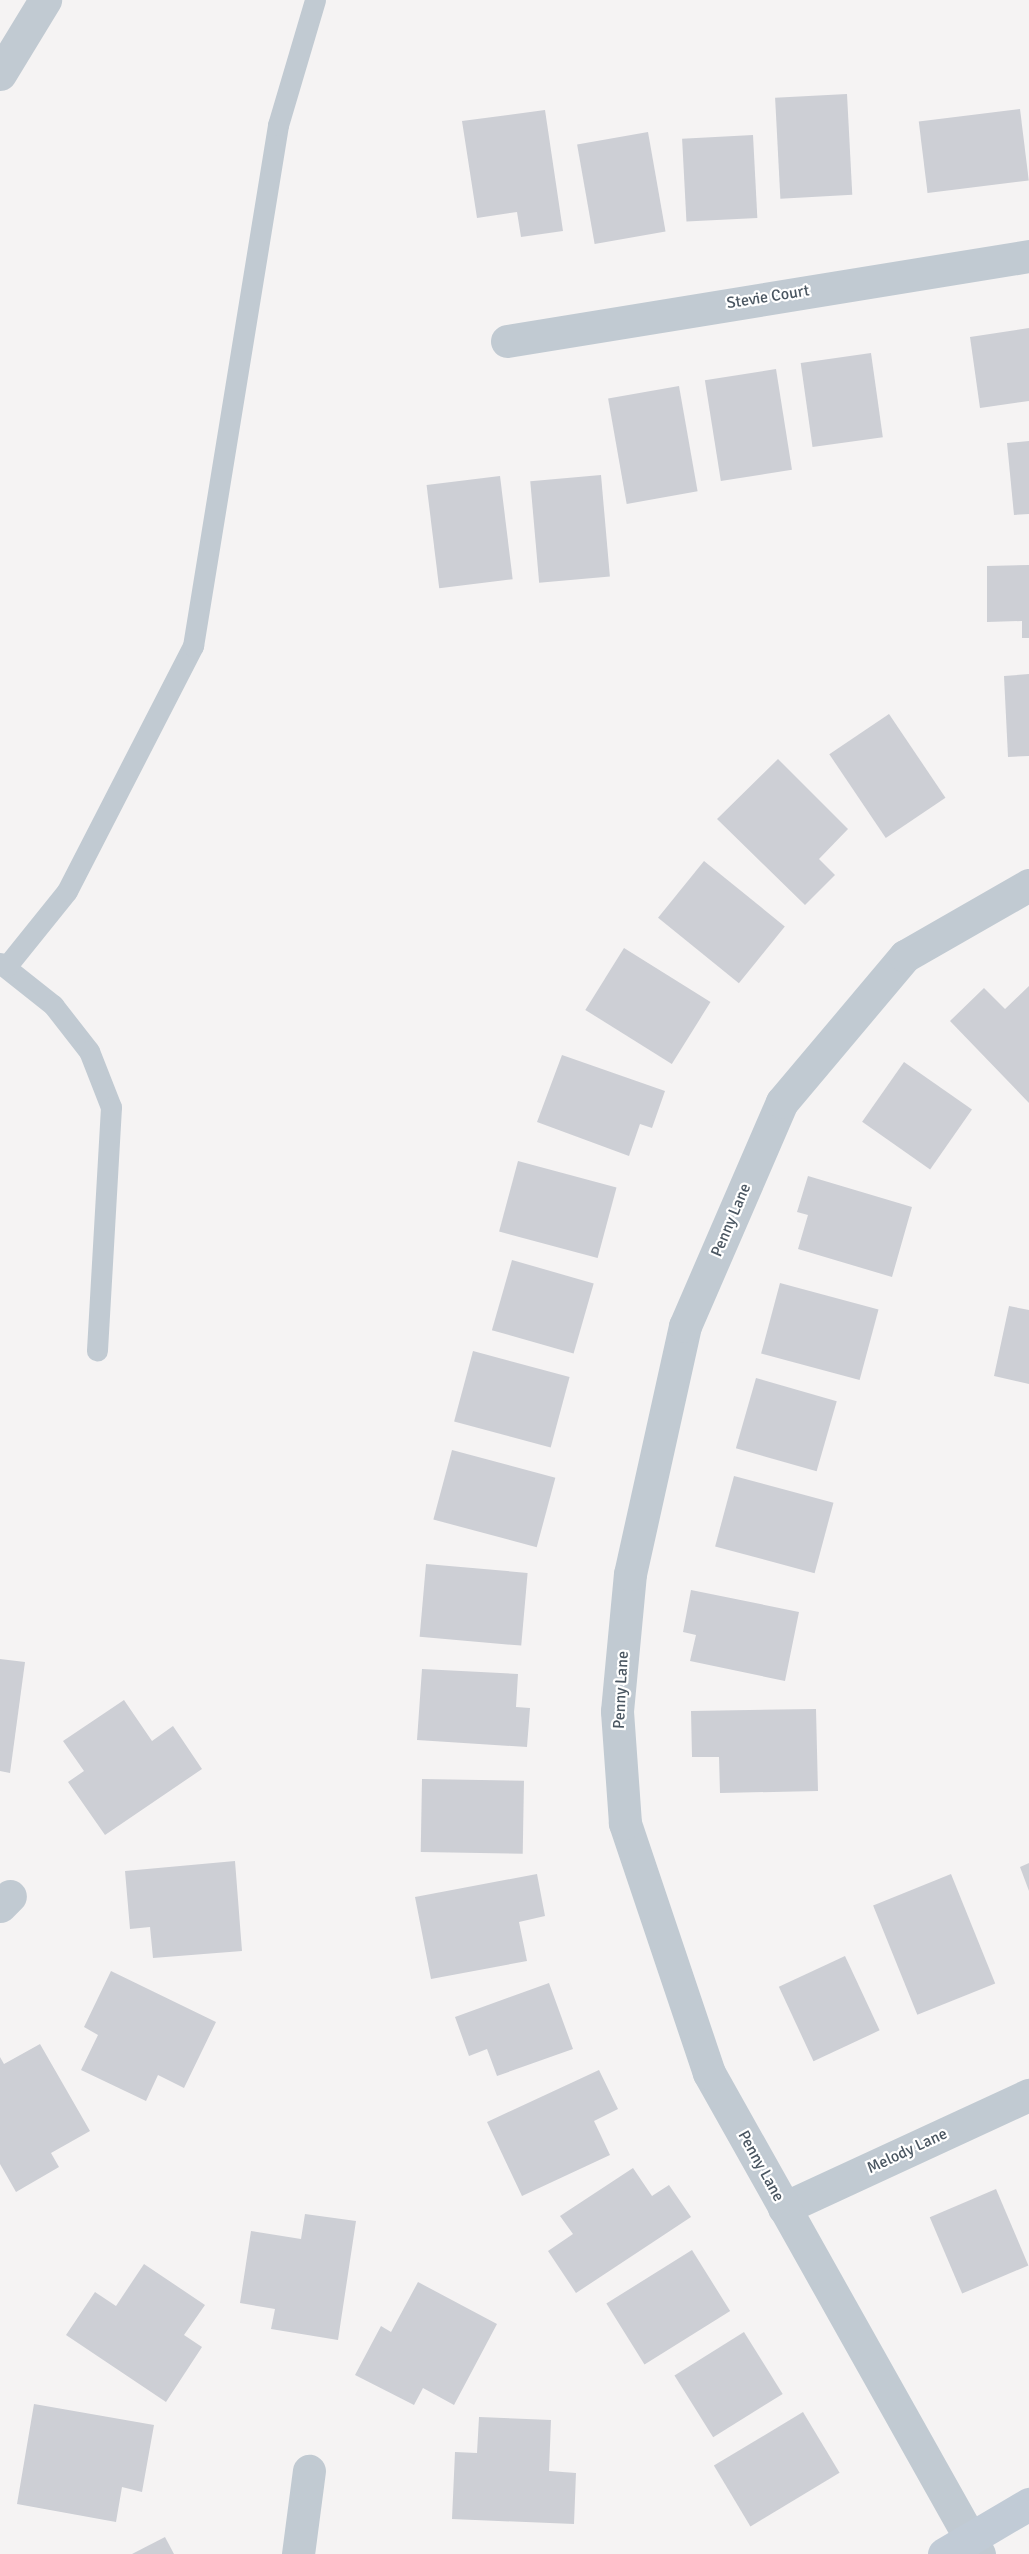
<!DOCTYPE html>
<html>
<head>
<meta charset="utf-8">
<style>
  body { margin:0 }
  #map { position:relative; width:1029px; height:2554px; overflow:hidden; background:#f5f3f3; font-family:Signika,sans-serif }
  div>[style] { position:absolute }
  [style*='--x'] { left:calc(var(--x)*1px); top:calc(var(--y)*1px); width:calc(var(--w)*1px); rotate:calc(var(--a)*1deg) }
  .building>* { inset:0; background:#cdcfd5; transform-origin:0 0 }
  .service>* { height:21px; margin:-10.5px; padding:0 10.5px; transform-origin:10.5px; border-radius:10.5px; background:#c1cad2 }
  .minor>* { height:33px; margin:-16.5px; padding:0 16.5px; transform-origin:16.5px; border-radius:16.5px; background:#c1cad2 }
  .secondary>* { height:33px; margin:-16.5px; padding:0 16.5px; transform-origin:16.5px; border-radius:16.5px; background:#c1cbd6 }
  span { translate:-50% -50%; white-space:nowrap; text-align:center; line-height:1.15; -webkit-text-stroke:4.5px #fff; paint-order:stroke }
  .street-label { font-size:16px; color:#4a5661 }
</style>
</head>
<body>
<div id="map">
  <div class="building">
    <div style="left:847px;top:94px;width:101px;height:72px;rotate:87deg"></div>
    <div style="left:1020px;top:109px;width:72px;height:102px;rotate:83deg"></div>
    <div style="clip-path:polygon(545px 110px,563px 231px,521px 237px,517px 212px,477px 218px,462px 121px)"></div>
    <div style="left:648px;top:132px;width:101px;height:72px;rotate:80deg"></div>
    <div style="left:753px;top:135px;width:83px;height:71px;rotate:87deg"></div>
    <div style="clip-path:polygon(1029px 328px,1029px 401px,980px 408px,970px 337px)"></div>
    <div style="left:871px;top:353px;width:85px;height:71px;rotate:82deg"></div>
    <div style="left:776px;top:369px;width:102px;height:72px;rotate:81deg"></div>
    <div style="left:679px;top:386px;width:107px;height:72px;rotate:80deg"></div>
    <div style="clip-path:polygon(1029px 441px,1029px 514px,1014px 515px,1007px 443px)"></div>
    <div style="left:601px;top:475px;width:102px;height:71px;rotate:85deg"></div>
    <div style="left:500px;top:476px;width:104px;height:74px;rotate:83deg"></div>
    <div style="clip-path:polygon(1029px 565px,1029px 638px,1022px 638px,1022px 621px,987px 622px,987px 566px)"></div>
    <div style="clip-path:polygon(1029px 674px,1029px 756px,1008px 757px,1004px 676px)"></div>
    <div style="left:889px;top:714px;width:101px;height:72px;rotate:56deg"></div>
    <div style="clip-path:polygon(778px 759px,848px 829px,819px 859px,835px 875px,805px 905px,717px 819px)"></div>
    <div style="left:704px;top:861px;width:104px;height:73px;rotate:39deg"></div>
    <div style="left:624px;top:948px;width:102px;height:73px;rotate:32deg"></div>
    <div style="clip-path:polygon(1029px 986px,1029px 1103px,950px 1021px,984px 988px,1005px 1009px)"></div>
    <div style="clip-path:polygon(562px 1055px,665px 1091px,652px 1128px,640px 1124px,629px 1156px,537px 1122px)"></div>
    <div style="left:904px;top:1062px;width:83px;height:73px;rotate:35deg"></div>
    <div style="left:518px;top:1161px;width:102px;height:73px;rotate:15deg"></div>
    <div style="clip-path:polygon(808px 1176px,912px 1207px,892px 1277px,798px 1249px,808px 1215px,797px 1212px)"></div>
    <div style="left:512px;top:1260px;width:85px;height:73px;rotate:16deg"></div>
    <div style="left:780px;top:1283px;width:102px;height:73px;rotate:15deg"></div>
    <div style="clip-path:polygon(1009px 1306px,1029px 1310px,1029px 1384px,994px 1376px)"></div>
    <div style="left:473px;top:1351px;width:100px;height:73px;rotate:15deg"></div>
    <div style="left:756px;top:1378px;width:84px;height:73px;rotate:16deg"></div>
    <div style="left:452px;top:1450px;width:107px;height:72px;rotate:15deg"></div>
    <div style="left:734px;top:1476px;width:103px;height:73px;rotate:15deg"></div>
    <div style="left:426px;top:1564px;width:102px;height:73px;rotate:5deg"></div>
    <div style="clip-path:polygon(691px 1590px,799px 1612px,785px 1681px,690px 1661px,696px 1635px,683px 1632px)"></div>
    <div style="clip-path:polygon(0 1659px,25px 1662px,10px 1773px,0 1771px)"></div>
    <div style="clip-path:polygon(422px 1669px,518px 1674px,516px 1707px,530px 1708px,527px 1747px,417px 1740px)"></div>
    <div style="clip-path:polygon(124px 1700px,152px 1741px,173px 1726px,202px 1769px,105px 1835px,68px 1782px,84px 1771px,63px 1741px)"></div>
    <div style="clip-path:polygon(816px 1709px,818px 1791px,720px 1793px,719px 1757px,692px 1757px,691px 1711px)"></div>
    <div style="left:422px;top:1779px;width:102px;height:73px;rotate:1deg"></div>
    <div style="clip-path:polygon(235px 1861px,242px 1951px,153px 1958px,150px 1927px,130px 1929px,125px 1871px)"></div>
    <div style="clip-path:polygon(1029px 1863px,1029px 1891px,1020px 1867px)"></div>
    <div style="clip-path:polygon(537px 1874px,545px 1916px,519px 1922px,527px 1961px,431px 1979px,415px 1897px)"></div>
    <div style="left:951px;top:1874px;width:118px;height:84px;rotate:68deg"></div>
    <div style="left:845px;top:1956px;width:82px;height:73px;rotate:65deg"></div>
    <div style="clip-path:polygon(111px 1971px,216px 2022px,184px 2088px,158px 2075px,146px 2101px,81px 2070px,98px 2035px,84px 2027px)"></div>
    <div style="clip-path:polygon(549px 1983px,573px 2049px,497px 2076px,487px 2049px,469px 2056px,455px 2017px)"></div>
    <div style="clip-path:polygon(40px 2044px,90px 2131px,51px 2153px,59px 2167px,16px 2192px,0 2164px,0 2057px,4px 2064px)"></div>
    <div style="clip-path:polygon(599px 2070px,618px 2109px,594px 2121px,610px 2155px,522px 2196px,487px 2122px)"></div>
    <div style="clip-path:polygon(633px 2168px,652px 2196px,669px 2185px,691px 2217px,576px 2293px,548px 2251px,573px 2234px,560px 2216px)"></div>
    <div style="left:996px;top:2189px;width:83px;height:72px;rotate:67deg"></div>
    <div style="clip-path:polygon(305px 2214px,356px 2221px,338px 2340px,271px 2329px,275px 2309px,240px 2303px,251px 2231px,301px 2239px)"></div>
    <div style="left:692px;top:2250px;width:72px;height:101px;rotate:58deg"></div>
    <div style="clip-path:polygon(144px 2264px,205px 2305px,184px 2335px,202px 2347px,166px 2402px,66px 2335px,95px 2292px,116px 2306px)"></div>
    <div style="clip-path:polygon(418px 2282px,497px 2324px,454px 2405px,423px 2388px,414px 2405px,355px 2375px,381px 2326px,391px 2332px)"></div>
    <div style="left:744px;top:2332px;width:73px;height:82px;rotate:58deg"></div>
    <div style="clip-path:polygon(34px 2404px,154px 2425px,142px 2492px,122px 2487px,116px 2522px,17px 2504px)"></div>
    <div style="left:803px;top:2412px;width:71px;height:104px;rotate:59deg"></div>
    <div style="clip-path:polygon(479px 2417px,551px 2420px,549px 2471px,576px 2473px,574px 2524px,452px 2519px,455px 2452px,477px 2453px)"></div>
    <div style="clip-path:polygon(165px 2537px,174px 2554px,132px 2554px)"></div>
  </div>
  <div class="service">
    <div style="--x:0;--y:963;--w:68;--a:38.4"></div>
    <div style="--x:53;--y:1005;--w:58;--a:52"></div>
    <div style="--x:89;--y:1051;--w:60;--a:68.6"></div>
    <div style="--x:111;--y:1107;--w:244;--a:93.3"></div>
    <div style="--x:6;--y:967;--w:97;--a:-51.2"></div>
    <div style="--x:67;--y:891;--w:276;--a:-62.8"></div>
    <div style="--x:193;--y:646;--w:528;--a:-80.73"></div>
    <div style="--x:278;--y:125;--w:130;--a:-73.5"></div>
  </div>
  <div class="minor">
    <div style="--x:0;--y:74;--w:87;--a:-58.7"></div>
    <div style="--x:507;--y:341;--w:529;--a:-9.25"></div>
    <div style="--x:0;--y:1906;--w:14;--a:-45"></div>
    <div style="--x:784;--y:2208;--w:270;--a:-24.8"></div>
    <div style="--x:298;--y:2554;--w:84;--a:-82.5"></div>
    <div style="--x:979;--y:2554;--w:552;--a:-119.31"></div>
    <div style="--x:709;--y:2073;--w:264;--a:-108.6"></div>
    <div style="--x:625;--y:1823;--w:112;--a:-94.1"></div>
    <div style="--x:617;--y:1711;--w:138;--a:-84.6"></div>
    <div style="--x:630;--y:1574;--w:254;--a:-77.5"></div>
    <div style="--x:685;--y:1326;--w:244;--a:-66.6"></div>
    <div style="--x:782;--y:1102;--w:191;--a:-49.9"></div>
    <div style="--x:905;--y:956;--w:143;--a:-29.8"></div>
  </div>
  <div class="secondary">
    <div style="--x:944;--y:2554;--w:99;--a:-30.5"></div>
  </div>
  <div class="street-label">
    <span style="left:768px;top:297px;rotate:-9deg">Stevie Court</span>
    <span style="left:731px;top:1220px;rotate:-67deg">Penny Lane</span>
    <span style="left:621px;top:1690px;rotate:-87deg">Penny Lane</span>
    <span style="left:907px;top:2151px;rotate:-25deg">Melody Lane</span>
    <span style="left:761px;top:2166px;rotate:61deg">Penny Lane</span>
  </div>
</div>
</body>
</html>
